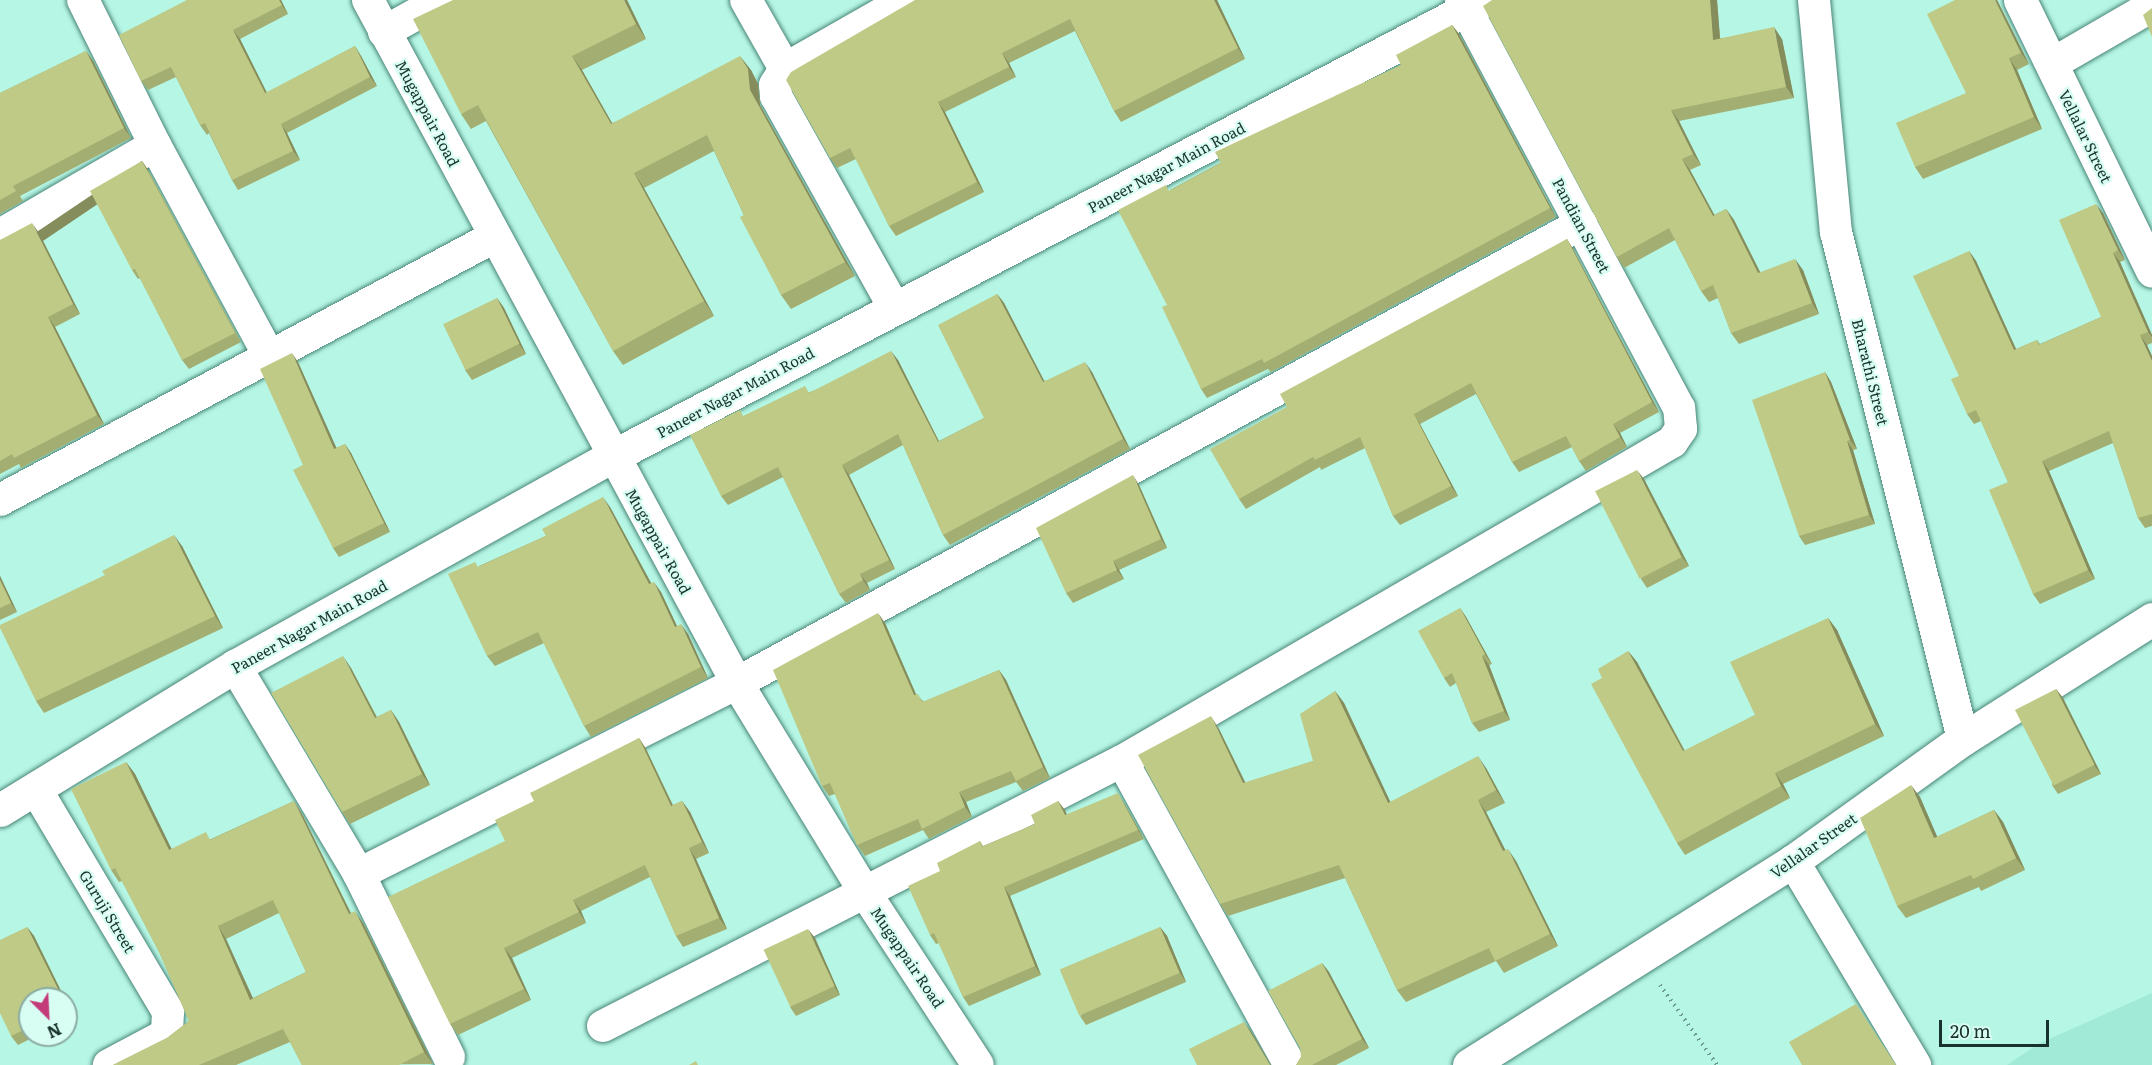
<!DOCTYPE html>
<html>
<head>
<meta charset="utf-8">
<style>
  body { margin:0 }
  #map { position:relative; width:2152px; height:1065px; overflow:hidden; background:#b6f6e5; font-family:Literata,serif }
  div>[style] { position:absolute }
  [style*='--x'] { left:calc(var(--x)*1px); top:calc(var(--y)*1px); width:calc(var(--w)*1px); rotate:calc(var(--a)*1deg) }
  .built>* { inset:0; background:#a1ead8 }
  .path>* { height:4px; margin-top:-2px; transform-origin:0; background:repeating-linear-gradient(90deg,#6b988c 0 1.5px,transparent 0 6px) }
  .roads { filter:drop-shadow(0 0 2px #488476) drop-shadow(0 0 2px #488476) }
  .minor>* { height:32px; margin:-16px; padding:0 16px; transform-origin:16px; border-radius:16px; background:#fff }
  .tertiary>* { height:33px; margin:-16.5px; padding:0 16.5px; transform-origin:16.5px; border-radius:16.5px; background:#fff }
  .wall>* { inset:0; background:#a3ae72 }
  .shaded-wall>* { inset:0; background:#858d5d; transform-origin:0 0 }
  .building>* { inset:0; background:#beca85; transform-origin:0 0 }
  span { translate:-50% -50%; white-space:nowrap; text-align:center; line-height:1.15; -webkit-text-stroke:4.5px #d8fdf2; paint-order:stroke }
  .street-label { font-size:15px; color:#19332c }
  .north { position:absolute; left:18px; top:987px; width:60px; height:60px; box-sizing:border-box; background:#d8fdf2; border:2px solid #8caca3; border-radius:50%; rotate:156deg; font-size:16px; font-weight:700; line-height:24px; text-align:center; color:#19332c }
  .north::after { content:''; display:block; margin:auto; width:21px; height:27px; background:#c33c79; clip-path:polygon(50% 0,100% 100%,50% 72%,0 100%) }
  .scale { position:absolute; left:1939px; top:1020px; width:110px; height:27px; box-sizing:border-box; border:3px solid #19332c; border-top:0; padding-left:8px; font-size:18px; line-height:21px; white-space:nowrap; color:#19332c; -webkit-text-stroke:4px #d8fdf2; paint-order:stroke }
</style>
</head>
<body>
<div id="map">
  <div class="built">
    <div style="clip-path:polygon(2152px 993px,2152px 1065px,2007px 1065px,2038px 1044px)"></div>
  </div>
  <div class="path">
    <div style="--x:1660;--y:985;--w:98;--a:54.5"></div>
  </div>
  <div class="roads">
    <div class="minor">
      <div style="--x:83;--y:0;--w:162;--a:63.6"></div>
      <div style="--x:155;--y:145;--w:240;--a:61.6"></div>
      <div style="--x:368;--y:0;--w:776;--a:61.62"></div>
      <div style="--x:737;--y:683;--w:247;--a:58.6"></div>
      <div style="--x:866;--y:894;--w:204;--a:56.8"></div>
      <div style="--x:746;--y:0;--w:79;--a:60.5"></div>
      <div style="--x:1814;--y:0;--w:233;--a:84.6"></div>
      <div style="--x:1836;--y:232;--w:523;--a:75.94"></div>
      <div style="--x:384;--y:32;--w:66;--a:-28.9"></div>
      <div style="--x:2052;--y:64;--w:116;--a:-30.1"></div>
      <div style="--x:0;--y:235;--w:179;--a:-30.1"></div>
      <div style="--x:895;--y:309;--w:244;--a:-119.2"></div>
      <div style="--x:776;--y:96;--w:11;--a:-95"></div>
      <div style="--x:775;--y:85;--w:19;--a:-58"></div>
      <div style="--x:785;--y:69;--w:139;--a:-29.7"></div>
      <div style="--x:0;--y:500;--w:560;--a:-28.03"></div>
      <div style="--x:235;--y:666;--w:242;--a:59.2"></div>
      <div style="--x:1122;--y:761;--w:347;--a:61.1"></div>
      <div style="--x:37;--y:791;--w:257;--a:59.3"></div>
      <div style="--x:168;--y:1012;--w:22;--a:93"></div>
      <div style="--x:167;--y:1034;--w:66;--a:151.9"></div>
      <div style="--x:1793;--y:861;--w:238;--a:59.1"></div>
      <div style="--x:603;--y:1026;--w:583;--a:-27.05"></div>
      <div style="--x:1122;--y:761;--w:636;--a:-30.11"></div>
      <div style="--x:1672;--y:442;--w:16;--a:-55"></div>
      <div style="--x:1681;--y:429;--w:21;--a:-95"></div>
      <div style="--x:1679;--y:408;--w:463;--a:-118.1"></div>
      <div style="--x:449;--y:1057;--w:204;--a:-116.2"></div>
      <div style="--x:359;--y:874;--w:424;--a:-26.8"></div>
      <div style="--x:737;--y:683;--w:961;--a:-28.54"></div>
    </div>
    <div class="tertiary">
      <div style="--x:2020;--y:0;--w:301;--a:64"></div>
      <div style="--x:0;--y:810;--w:276;--a:-31.5"></div>
      <div style="--x:235;--y:666;--w:432;--a:-29.1"></div>
      <div style="--x:613;--y:456;--w:983;--a:-27.63"></div>
      <div style="--x:1469;--y:1065;--w:383;--a:-32.2"></div>
      <div style="--x:1793;--y:861;--w:209;--a:-35.7"></div>
      <div style="--x:1963;--y:739;--w:224;--a:-32.4"></div>
    </div>
  </div>
  <div class="wall">
    <div style="clip-path:polygon(187px 0,281px 0,288px 14px,240px 39px,267px 93px,355px 46px,361px 56px,377px 86px,287px 133px,300px 160px,238px 190px,232px 180px,209px 133px,207px 135px,200px 125px,176px 77px,148px 90px,141px 81px)"></div>
    <div style="clip-path:polygon(627px 0,646px 39px,582px 70px,612px 123px,751px 70px,758px 84px,760px 105px,855px 276px,791px 309px,781px 295px,714px 151px,644px 188px,714px 316px,623px 365px,613px 351px,486px 121px,471px 129px,461px 114px)"></div>
    <div style="clip-path:polygon(915px 0,1217px 0,1245px 59px,1121px 122px,1114px 111px,1075px 31px,1009px 63px,1016px 77px,945px 112px,984px 192px,896px 236px,889px 226px,856px 159px,837px 168px,830px 158px)"></div>
    <div style="clip-path:polygon(1492px 0,1717px 0,1720px 38px,1782px 39px,1794px 98px,1679px 121px,1701px 165px,1690px 170px,1714px 215px,1726px 209px,1734px 220px,1760px 272px,1803px 270px,1819px 314px,1739px 344px,1731px 333px,1718px 298px,1709px 302px,1701px 291px,1675px 240px,1624px 268px,1617px 257px)"></div>
    <div style="clip-path:polygon(1997px 0,2029px 64px,2017px 70px,2042px 129px,1923px 179px,1915px 167px,1966px 93px)"></div>
    <div style="clip-path:polygon(1452px 25px,1459px 34px,1556px 217px,1271px 372px,1268px 369px,1207px 398px,1201px 389px,1167px 305px,1170px 190px,1401px 65px)"></div>
    <div style="clip-path:polygon(86px 51px,93px 61px,131px 138px,20px 196px,23px 201px,0 214px,0 93px)"></div>
    <div style="clip-path:polygon(142px 161px,148px 170px,241px 342px,189px 369px,182px 360px,140px 278px,138px 279px,132px 270px)"></div>
    <div style="clip-path:polygon(2103px 213px,2125px 260px,2120px 262px,2152px 335px,2152px 343px,2147px 345px,2152px 356px,2152px 526px,2145px 528px,2138px 518px,2113px 443px,2049px 471px,2095px 579px,2040px 604px,2033px 594px,2008px 482px,1981px 421px,1974px 424px,1967px 414px,1959px 376px,1969px 251px,1976px 261px,2016px 349px,2037px 340px,2040px 344px,2101px 317px)"></div>
    <div style="clip-path:polygon(39px 233px,80px 314px,55px 327px,104px 424px,21px 468px,19px 464px,0 474px,0 240px)"></div>
    <div style="clip-path:polygon(1567px 239px,1573px 249px,1659px 412px,1620px 433px,1627px 447px,1586px 471px,1579px 461px,1572px 447px,1519px 472px,1512px 462px,1476px 394px,1420px 424px,1458px 496px,1400px 525px,1393px 516px,1365px 448px,1321px 470px,1320px 467px,1246px 509px,1239px 499px,1287px 407px)"></div>
    <div style="clip-path:polygon(997px 294px,1004px 303px,1044px 381px,1092px 372px,1130px 449px,950px 545px,943px 535px,903px 445px,849px 475px,895px 569px,867px 583px,870px 590px,846px 603px,839px 594px,783px 477px,728px 505px,721px 496px,744px 416px,898px 360px,939px 441px,984px 418px)"></div>
    <div style="clip-path:polygon(497px 298px,504px 308px,526px 354px,472px 380px,465px 370px)"></div>
    <div style="clip-path:polygon(298px 362px,336px 448px,345px 444px,351px 453px,390px 532px,339px 557px,333px 548px,303px 465px)"></div>
    <div style="clip-path:polygon(1825px 372px,1831px 382px,1857px 449px,1853px 450px,1875px 524px,1805px 545px,1799px 536px)"></div>
    <div style="clip-path:polygon(1644px 479px,1689px 566px,1647px 588px,1641px 579px)"></div>
    <div style="clip-path:polygon(1139px 485px,1167px 548px,1119px 570px,1124px 579px,1073px 603px,1066px 593px)"></div>
    <div style="clip-path:polygon(610px 507px,651px 583px,661px 592px,677px 626px,688px 634px,708px 678px,591px 737px,584px 726px,544px 643px,495px 666px,487px 656px,479px 566px)"></div>
    <div style="clip-path:polygon(182px 546px,223px 628px,44px 713px,36px 701px)"></div>
    <div style="clip-path:polygon(0 576px,17px 612px,0 620px)"></div>
    <div style="clip-path:polygon(1460px 608px,1466px 617px,1492px 664px,1489px 665px,1510px 720px,1479px 732px,1472px 723px,1456px 683px,1450px 687px,1444px 678px)"></div>
    <div style="clip-path:polygon(1828px 618px,1837px 630px,1884px 736px,1783px 784px,1790px 798px,1685px 855px,1677px 843px,1628px 651px,1637px 662px,1685px 751px,1755px 715px)"></div>
    <div style="clip-path:polygon(885px 623px,916px 694px,924px 702px,999px 670px,1006px 680px,1050px 778px,1023px 791px,1016px 782px,966px 802px,972px 817px,929px 839px,923px 830px,865px 856px,857px 845px,835px 794px,829px 796px,822px 786px)"></div>
    <div style="clip-path:polygon(351px 668px,377px 717px,391px 710px,399px 722px,430px 785px,350px 824px,342px 812px)"></div>
    <div style="clip-path:polygon(2056px 689px,2063px 698px,2101px 774px,2058px 794px,2052px 785px)"></div>
    <div style="clip-path:polygon(1335px 691px,1344px 703px,1390px 802px,1486px 768px,1505px 803px,1486px 812px,1505px 850px,1516px 861px,1558px 946px,1504px 973px,1496px 961px,1406px 1002px,1397px 990px,1345px 878px,1228px 916px,1220px 904px,1219px 729px,1245px 783px,1313px 761px)"></div>
    <div style="clip-path:polygon(639px 738px,646px 749px,673px 805px,682px 801px,690px 812px,709px 853px,696px 859px,727px 929px,683px 947px,676px 936px,650px 877px,581px 911px,586px 923px,512px 958px,531px 1000px,458px 1035px,450px 1024px,505px 841px,534px 801px)"></div>
    <div style="clip-path:polygon(evenodd,126px 762px,135px 774px,171px 849px,211px 839px,294px 801px,302px 814px,351px 913px,363px 923px,433px 1064px,302px 1065px,290px 1042px,236px 1065px,113px 1065px,167px 1038px,189px 1021px,160px 954px,122px 881px,119px 882px,111px 870px,126px 762px,279px 913px,306px 972px,253px 998px,226px 939px,279px 913px)"></div>
    <div style="clip-path:polygon(1920px 797px,1937px 837px,1994px 810px,2003px 822px,2025px 870px,1981px 891px,1979px 887px,1906px 918px,1897px 906px)"></div>
    <div style="clip-path:polygon(1058px 801px,1067px 815px,1124px 803px,1144px 839px,1010px 896px,1041px 975px,969px 1006px,963px 997px,939px 943px,936px 944px,930px 935px,940px 871px,980px 841px,983px 846px,1035px 824px)"></div>
    <div style="clip-path:polygon(27px 927px,34px 936px,65px 999px,30px 999px,30px 1035px,38px 1035px,18px 1045px,11px 1036px)"></div>
    <div style="clip-path:polygon(1160px 927px,1167px 936px,1186px 982px,1086px 1025px,1080px 1016px)"></div>
    <div style="clip-path:polygon(815px 938px,840px 995px,796px 1016px,790px 1007px)"></div>
    <div style="clip-path:polygon(1322px 963px,1329px 972px,1369px 1048px,1336px 1065px,1296px 1065px,1301px 1057px)"></div>
    <div style="clip-path:polygon(66px 1001px,74px 1017px,66px 1021px)"></div>
  </div>
  <div class="shaded-wall">
    <div style="clip-path:polygon(279px 0,281px 0,288px 14px,282px 5px)"></div>
    <div style="clip-path:polygon(624px 0,627px 0,646px 39px,636px 24px)"></div>
    <div style="clip-path:polygon(1214px 0,1217px 0,1245px 59px,1238px 48px)"></div>
    <div style="clip-path:polygon(1710px 0,1717px 0,1721px 51px,1713px 40px)"></div>
    <div style="clip-path:polygon(1995px 0,1997px 0,2029px 64px,2021px 53px)"></div>
    <div style="clip-path:polygon(1452px 25px,1459px 34px,1556px 217px,1550px 208px)"></div>
    <div style="clip-path:polygon(1774px 27px,1782px 39px,1794px 98px,1786px 87px)"></div>
    <div style="clip-path:polygon(233px 30px,240px 39px,272px 103px,265px 93px)"></div>
    <div style="clip-path:polygon(355px 46px,361px 56px,377px 86px,370px 77px)"></div>
    <div style="clip-path:polygon(86px 51px,93px 61px,131px 138px,124px 128px)"></div>
    <div style="clip-path:polygon(1002px 53px,1009px 63px,1016px 77px,1009px 67px)"></div>
    <div style="clip-path:polygon(572px 56px,582px 70px,621px 139px,611px 124px)"></div>
    <div style="clip-path:polygon(740px 56px,751px 70px,758px 84px,760px 105px,855px 276px,845px 262px,750px 90px)"></div>
    <div style="clip-path:polygon(2009px 58px,2017px 70px,2042px 129px,2034px 117px)"></div>
    <div style="clip-path:polygon(938px 102px,945px 112px,984px 192px,977px 182px)"></div>
    <div style="clip-path:polygon(1671px 110px,1679px 121px,1701px 165px,1693px 154px)"></div>
    <div style="clip-path:polygon(281px 124px,287px 133px,300px 160px,293px 151px)"></div>
    <div style="clip-path:polygon(1682px 159px,1690px 170px,1721px 227px,1713px 216px)"></div>
    <div style="left:142px;top:161px;width:11px;height:196px;rotate:56deg"></div>
    <div style="clip-path:polygon(634px 173px,644px 188px,714px 316px,704px 301px)"></div>
    <div style="clip-path:polygon(2096px 204px,2103px 213px,2125px 260px,2118px 250px)"></div>
    <div style="clip-path:polygon(1726px 209px,1734px 220px,1766px 284px,1758px 273px)"></div>
    <div style="clip-path:polygon(32px 223px,39px 233px,80px 314px,73px 304px)"></div>
    <div style="clip-path:polygon(1567px 239px,1573px 249px,1659px 412px,1652px 402px)"></div>
    <div style="clip-path:polygon(1969px 251px,1976px 261px,2021px 360px,2014px 350px)"></div>
    <div style="clip-path:polygon(2113px 253px,2120px 262px,2152px 335px,2152px 337px,2148px 332px)"></div>
    <div style="clip-path:polygon(1795px 259px,1803px 270px,1819px 314px,1812px 303px)"></div>
    <div style="clip-path:polygon(997px 294px,1004px 303px,1050px 392px,1043px 382px)"></div>
    <div style="clip-path:polygon(497px 298px,504px 308px,526px 354px,519px 344px)"></div>
    <div style="clip-path:polygon(48px 317px,55px 327px,104px 424px,97px 415px)"></div>
    <div style="clip-path:polygon(2140px 335px,2147px 345px,2152px 356px,2152px 361px)"></div>
    <div style="clip-path:polygon(891px 351px,898px 360px,944px 452px,938px 442px)"></div>
    <div style="clip-path:polygon(292px 353px,298px 362px,341px 458px,334px 449px)"></div>
    <div style="clip-path:polygon(1085px 362px,1092px 372px,1130px 449px,1123px 439px)"></div>
    <div style="clip-path:polygon(1825px 372px,1831px 382px,1857px 449px,1850px 440px)"></div>
    <div style="clip-path:polygon(1414px 414px,1420px 424px,1458px 496px,1451px 486px)"></div>
    <div style="clip-path:polygon(1613px 424px,1620px 433px,1627px 447px,1620px 437px)"></div>
    <div style="clip-path:polygon(1847px 441px,1853px 450px,1875px 524px,1869px 515px)"></div>
    <div style="clip-path:polygon(345px 444px,351px 453px,390px 532px,384px 523px)"></div>
    <div style="clip-path:polygon(2042px 461px,2049px 471px,2095px 579px,2088px 570px)"></div>
    <div style="clip-path:polygon(842px 465px,849px 475px,895px 569px,889px 560px)"></div>
    <div style="clip-path:polygon(1637px 470px,1644px 479px,1689px 566px,1682px 557px)"></div>
    <div style="clip-path:polygon(1133px 475px,1139px 485px,1167px 548px,1161px 539px)"></div>
    <div style="clip-path:polygon(603px 497px,610px 507px,657px 594px,649px 584px)"></div>
    <div style="clip-path:polygon(174px 535px,182px 546px,223px 628px,215px 616px)"></div>
    <div style="clip-path:polygon(1113px 561px,1119px 570px,1124px 579px,1117px 570px)"></div>
    <div style="clip-path:polygon(860px 574px,867px 583px,870px 590px,863px 580px)"></div>
    <div style="clip-path:polygon(0 576px,17px 612px,11px 603px,0 580px)"></div>
    <div style="clip-path:polygon(654px 582px,661px 592px,682px 637px,675px 627px)"></div>
    <div style="clip-path:polygon(1460px 608px,1466px 617px,1492px 664px,1485px 654px)"></div>
    <div style="clip-path:polygon(878px 613px,885px 623px,921px 706px,914px 695px)"></div>
    <div style="clip-path:polygon(1828px 618px,1837px 630px,1884px 736px,1875px 724px)"></div>
    <div style="clip-path:polygon(681px 624px,688px 634px,708px 678px,701px 667px)"></div>
    <div style="clip-path:polygon(1628px 651px,1637px 662px,1691px 763px,1683px 751px)"></div>
    <div style="clip-path:polygon(343px 656px,351px 668px,383px 730px,375px 718px)"></div>
    <div style="clip-path:polygon(1482px 656px,1489px 665px,1510px 720px,1504px 711px)"></div>
    <div style="clip-path:polygon(999px 670px,1006px 680px,1050px 778px,1043px 767px)"></div>
    <div style="clip-path:polygon(2056px 689px,2063px 698px,2101px 774px,2094px 765px)"></div>
    <div style="clip-path:polygon(1335px 691px,1344px 703px,1397px 816px,1388px 803px)"></div>
    <div style="clip-path:polygon(391px 710px,399px 722px,430px 785px,422px 774px)"></div>
    <div style="clip-path:polygon(1211px 716px,1219px 729px,1252px 796px,1243px 783px)"></div>
    <div style="clip-path:polygon(639px 738px,646px 749px,678px 817px,671px 806px)"></div>
    <div style="clip-path:polygon(1478px 756px,1486px 768px,1505px 803px,1496px 790px)"></div>
    <div style="clip-path:polygon(126px 762px,135px 774px,178px 862px,169px 850px)"></div>
    <div style="clip-path:polygon(1775px 773px,1783px 784px,1790px 798px,1781px 786px)"></div>
    <div style="clip-path:polygon(1911px 785px,1920px 797px,1943px 850px,1934px 838px)"></div>
    <div style="clip-path:polygon(959px 792px,966px 802px,972px 817px,965px 807px)"></div>
    <div style="clip-path:polygon(1118px 793px,1124px 803px,1144px 839px,1138px 830px)"></div>
    <div style="clip-path:polygon(1478px 800px,1486px 812px,1512px 863px,1503px 851px)"></div>
    <div style="clip-path:polygon(294px 801px,302px 814px,357px 926px,349px 914px)"></div>
    <div style="clip-path:polygon(682px 801px,690px 812px,709px 853px,702px 842px)"></div>
    <div style="clip-path:polygon(1058px 801px,1065px 810px,1071px 825px,1065px 815px)"></div>
    <div style="clip-path:polygon(1994px 810px,2003px 822px,2025px 870px,2016px 858px)"></div>
    <div style="clip-path:polygon(689px 848px,696px 859px,727px 929px,719px 918px)"></div>
    <div style="clip-path:polygon(1508px 849px,1516px 861px,1558px 946px,1550px 934px)"></div>
    <div style="clip-path:polygon(1004px 887px,1010px 896px,1041px 975px,1035px 966px)"></div>
    <div style="clip-path:polygon(573px 900px,581px 911px,586px 923px,579px 912px)"></div>
    <div style="clip-path:polygon(355px 911px,363px 923px,433px 1064px,424px 1052px)"></div>
    <div style="clip-path:polygon(218px 926px,226px 939px,259px 1012px,250px 1000px)"></div>
    <div style="clip-path:polygon(27px 927px,34px 936px,65px 999px,63px 999px)"></div>
    <div style="clip-path:polygon(1160px 927px,1167px 936px,1186px 982px,1180px 973px)"></div>
    <div style="clip-path:polygon(808px 929px,815px 938px,840px 995px,834px 986px)"></div>
    <div style="clip-path:polygon(504px 948px,512px 958px,531px 1000px,524px 989px)"></div>
    <div style="clip-path:polygon(1322px 963px,1329px 972px,1369px 1048px,1362px 1039px)"></div>
    <div style="clip-path:polygon(66px 1001px,74px 1017px,67px 1008px,66px 1005px)"></div>
    <div style="clip-path:polygon(1244px 1022px,1251px 1031px,1271px 1065px,1270px 1065px)"></div>
  </div>
  <div class="building">
    <div style="clip-path:polygon(187px 0,279px 0,282px 5px,233px 30px,265px 93px,355px 46px,370px 77px,281px 124px,293px 151px,232px 180px,205px 123px,200px 125px,171px 67px,141px 81px,119px 35px)"></div>
    <div style="clip-path:polygon(453px 0,624px 0,636px 24px,572px 56px,611px 124px,740px 56px,748px 69px,750px 90px,845px 262px,781px 295px,740px 217px,744px 215px,707px 135px,634px 173px,704px 301px,613px 351px,478px 105px,461px 114px,413px 19px)"></div>
    <div style="clip-path:polygon(915px 0,1214px 0,1238px 48px,1114px 111px,1070px 19px,1002px 53px,1009px 67px,938px 102px,977px 182px,889px 226px,850px 148px,830px 158px,786px 80px,791px 72px)"></div>
    <div style="clip-path:polygon(1492px 0,1710px 0,1713px 40px,1774px 27px,1786px 87px,1671px 110px,1693px 154px,1682px 159px,1713px 216px,1726px 209px,1758px 273px,1795px 259px,1812px 303px,1731px 333px,1713px 285px,1701px 291px,1669px 228px,1617px 257px,1483px 6px)"></div>
    <div style="clip-path:polygon(1955px 0,1995px 0,2021px 53px,2009px 58px,2034px 117px,1915px 167px,1896px 123px,1966px 93px,1927px 14px)"></div>
    <div style="clip-path:polygon(2152px 8px,2152px 37px,2143px 15px)"></div>
    <div style="clip-path:polygon(1452px 25px,1550px 208px,1264px 363px,1262px 359px,1201px 389px,1162px 307px,1167px 305px,1118px 210px,1166px 185px,1169px 191px,1221px 163px,1215px 152px,1401px 65px,1396px 55px)"></div>
    <div style="clip-path:polygon(86px 51px,124px 128px,13px 186px,16px 191px,0 200px,0 93px)"></div>
    <div style="clip-path:polygon(142px 161px,235px 333px,182px 360px,135px 269px,132px 270px,90px 191px)"></div>
    <div style="clip-path:polygon(2096px 204px,2118px 250px,2113px 253px,2148px 332px,2140px 335px,2152px 361px,2152px 514px,2138px 518px,2109px 431px,2042px 461px,2088px 570px,2033px 594px,1989px 490px,2008px 482px,1976px 410px,1967px 414px,1951px 379px,1959px 376px,1913px 276px,1969px 251px,2014px 350px,2037px 340px,2039px 345px,2101px 317px,2059px 220px)"></div>
    <div style="clip-path:polygon(32px 223px,73px 304px,48px 317px,97px 415px,14px 458px,12px 454px,0 461px,0 240px)"></div>
    <div style="clip-path:polygon(1567px 239px,1652px 402px,1613px 424px,1620px 437px,1579px 461px,1566px 436px,1512px 462px,1471px 383px,1414px 414px,1451px 486px,1393px 516px,1360px 437px,1315px 460px,1313px 457px,1239px 499px,1210px 449px,1287px 407px,1280px 394px)"></div>
    <div style="clip-path:polygon(997px 294px,1043px 382px,1085px 362px,1123px 439px,943px 535px,898px 434px,842px 465px,889px 560px,860px 574px,863px 580px,839px 594px,778px 467px,721px 496px,690px 435px,740px 410px,743px 416px,805px 386px,809px 393px,891px 351px,938px 442px,984px 418px,938px 325px)"></div>
    <div style="left:497px;top:298px;width:51px;height:60px;rotate:64deg"></div>
    <div style="clip-path:polygon(292px 353px,334px 449px,345px 444px,384px 523px,333px 548px,293px 470px,303px 465px,260px 369px)"></div>
    <div style="clip-path:polygon(1825px 372px,1850px 440px,1847px 441px,1869px 515px,1799px 536px,1752px 400px)"></div>
    <div style="left:1637px;top:470px;width:98px;height:47px;rotate:63deg"></div>
    <div style="clip-path:polygon(1133px 475px,1161px 539px,1113px 561px,1117px 570px,1066px 593px,1036px 528px)"></div>
    <div style="clip-path:polygon(603px 497px,649px 584px,654px 582px,675px 627px,681px 624px,701px 667px,584px 726px,538px 632px,487px 656px,448px 574px,475px 562px,478px 567px,546px 536px,542px 529px)"></div>
    <div style="clip-path:polygon(174px 535px,215px 616px,36px 701px,0 628px,0 625px,105px 575px,102px 571px)"></div>
    <div style="clip-path:polygon(0 580px,11px 603px,0 608px)"></div>
    <div style="clip-path:polygon(1460px 608px,1485px 654px,1482px 656px,1504px 711px,1472px 723px,1452px 673px,1444px 678px,1418px 631px)"></div>
    <div style="clip-path:polygon(878px 613px,914px 695px,918px 694px,922px 702px,999px 670px,1043px 767px,1016px 781px,1011px 771px,959px 792px,965px 807px,922px 829px,918px 819px,857px 845px,830px 783px,822px 786px,773px 670px)"></div>
    <div style="clip-path:polygon(1828px 618px,1875px 724px,1775px 773px,1781px 786px,1677px 843px,1591px 684px,1602px 678px,1598px 669px,1628px 651px,1683px 751px,1755px 715px,1730px 662px)"></div>
    <div style="clip-path:polygon(343px 656px,375px 718px,391px 710px,422px 774px,342px 812px,271px 693px)"></div>
    <div style="left:2056px;top:689px;width:85px;height:46px;rotate:63deg"></div>
    <div style="clip-path:polygon(1335px 691px,1388px 803px,1478px 756px,1496px 790px,1478px 800px,1503px 851px,1508px 849px,1550px 934px,1495px 961px,1489px 948px,1397px 990px,1339px 865px,1220px 904px,1138px 755px,1211px 716px,1243px 783px,1313px 761px,1300px 714px)"></div>
    <div style="clip-path:polygon(639px 738px,671px 806px,682px 801px,702px 842px,689px 848px,719px 918px,676px 936px,645px 865px,573px 900px,579px 912px,504px 948px,524px 989px,450px 1024px,388px 897px,505px 841px,495px 820px,534px 801px,530px 793px)"></div>
    <div style="clip-path:polygon(evenodd,126px 762px,169px 850px,206px 832px,210px 840px,294px 801px,349px 914px,355px 911px,424px 1052px,399px 1065px,302px 1065px,283px 1029px,199px 1065px,113px 1065px,167px 1038px,189px 1021px,160px 954px,115px 868px,111px 870px,71px 789px,126px 762px,273px 900px,306px 972px,250px 1000px,218px 926px,273px 900px)"></div>
    <div style="clip-path:polygon(1911px 785px,1934px 838px,1994px 810px,2016px 858px,1973px 879px,1971px 875px,1897px 906px,1860px 818px)"></div>
    <div style="clip-path:polygon(1118px 793px,1138px 830px,1004px 887px,1035px 966px,963px 997px,934px 933px,930px 935px,908px 886px,940px 871px,937px 863px,980px 841px,982px 847px,1035px 824px,1031px 815px,1058px 801px,1065px 815px)"></div>
    <div style="clip-path:polygon(27px 927px,63px 999px,30px 999px,30px 1027px,11px 1036px,0 1013px,0 940px)"></div>
    <div style="left:1160px;top:927px;width:50px;height:109px;rotate:67deg"></div>
    <div style="left:808px;top:929px;width:63px;height:49px;rotate:65deg"></div>
    <div style="clip-path:polygon(1322px 963px,1362px 1039px,1312px 1065px,1296px 1065px,1301px 1057px,1300px 1048px,1268px 991px)"></div>
    <div style="clip-path:polygon(1856px 1004px,1896px 1065px,1802px 1065px,1789px 1042px)"></div>
    <div style="clip-path:polygon(1244px 1022px,1270px 1065px,1197px 1065px,1189px 1049px)"></div>
    <div style="clip-path:polygon(696px 1061px,698px 1065px,689px 1065px)"></div>
  </div>
  <div class="street-label">
    <span style="left:428px;top:113px;rotate:62deg">Mugappair Road</span>
    <span style="left:2086px;top:136px;rotate:64deg">Vellalar Street</span>
    <span style="left:1166px;top:167px;rotate:-28deg">Paneer Nagar Main Road</span>
    <span style="left:1582px;top:225px;rotate:62deg">Pandian Street</span>
    <span style="left:1871px;top:372px;rotate:76deg">Bharathi Street</span>
    <span style="left:735px;top:392px;rotate:-28deg">Paneer Nagar Main Road</span>
    <span style="left:659px;top:541px;rotate:61deg">Mugappair Road</span>
    <span style="left:309px;top:626px;rotate:-29deg">Paneer Nagar Main Road</span>
    <span style="left:1813px;top:845px;rotate:-35deg">Vellalar Street</span>
    <span style="left:108px;top:911px;rotate:59deg">Guruji Street</span>
    <span style="left:908px;top:957px;rotate:56deg">Mugappair Road</span>
  </div>
  <div class="north">N</div>
  <div class="scale">20 m</div>
</div>
</body>
</html>
